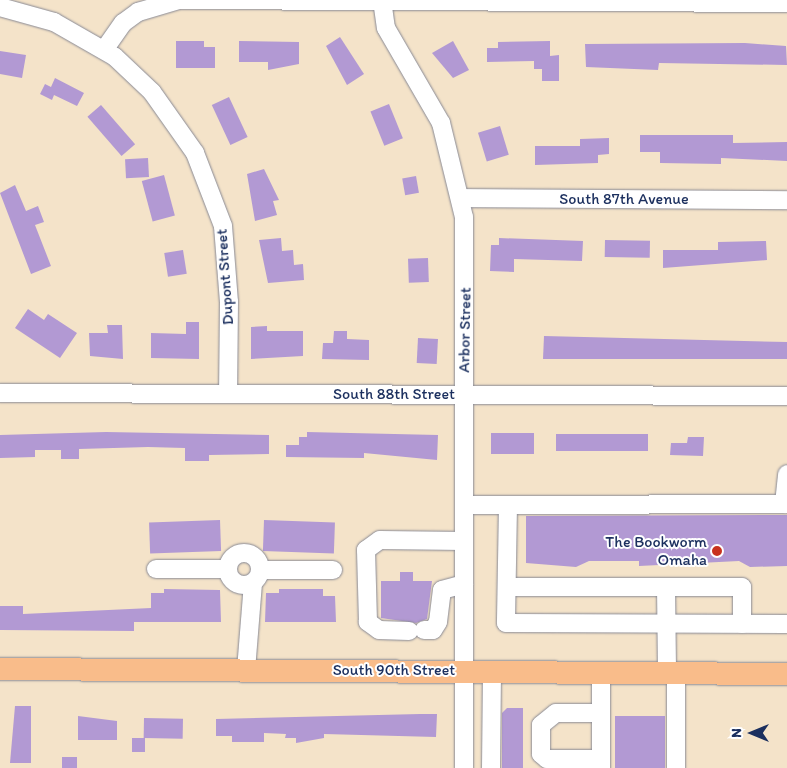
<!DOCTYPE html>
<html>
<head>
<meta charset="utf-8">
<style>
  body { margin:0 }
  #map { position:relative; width:787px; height:768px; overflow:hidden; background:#f4e3c9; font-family:Itim,sans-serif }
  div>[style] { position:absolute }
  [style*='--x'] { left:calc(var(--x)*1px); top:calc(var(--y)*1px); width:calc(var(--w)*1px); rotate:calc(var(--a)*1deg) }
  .building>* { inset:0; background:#b299d3; transform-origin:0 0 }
  .roads { filter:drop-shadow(0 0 1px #888994) drop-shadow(0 0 1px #888994) }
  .minor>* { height:18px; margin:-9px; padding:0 9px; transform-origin:9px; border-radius:9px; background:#fff }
  .minor>.ring { margin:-9px; padding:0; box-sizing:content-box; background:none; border:18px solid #fff; border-radius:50% }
  .major>* { height:22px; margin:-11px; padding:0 11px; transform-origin:11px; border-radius:11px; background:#f9bc8a }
  .dots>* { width:14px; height:14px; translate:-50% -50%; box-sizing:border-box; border:2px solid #fff; border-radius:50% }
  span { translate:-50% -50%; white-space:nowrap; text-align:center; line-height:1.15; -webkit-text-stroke:4px #fff; paint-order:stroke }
  .street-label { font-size:16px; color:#1b2f5e }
  .poi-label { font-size:16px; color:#1b2f5e }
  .right { translate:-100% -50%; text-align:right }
  .north { position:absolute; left:727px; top:708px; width:50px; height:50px; -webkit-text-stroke:4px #fff; paint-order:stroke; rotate:270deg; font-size:14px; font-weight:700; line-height:20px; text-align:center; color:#1b2f5e }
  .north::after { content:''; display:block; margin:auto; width:18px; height:22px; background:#1b2f5e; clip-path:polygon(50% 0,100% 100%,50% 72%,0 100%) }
</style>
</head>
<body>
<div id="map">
  <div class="building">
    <div style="clip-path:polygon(340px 37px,364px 74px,347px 85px,326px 46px)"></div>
    <div style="clip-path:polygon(176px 41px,204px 41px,204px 47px,215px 47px,215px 68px,176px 68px)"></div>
    <div style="clip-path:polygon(239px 41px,299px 42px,299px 64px,268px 70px,268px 62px,239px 62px)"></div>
    <div style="clip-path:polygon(453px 41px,469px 70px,453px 78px,432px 53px)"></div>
    <div style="clip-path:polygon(550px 41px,550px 56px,559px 55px,559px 81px,542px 81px,542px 69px,534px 69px,534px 61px,487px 62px,487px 48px,498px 48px,498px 42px)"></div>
    <div style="clip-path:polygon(745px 43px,786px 46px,787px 65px,659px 63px,658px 70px,586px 67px,585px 44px)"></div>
    <div style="clip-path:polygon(0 51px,26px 55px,22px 78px,0 74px)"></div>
    <div style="clip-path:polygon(55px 78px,84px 93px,77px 106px,54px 95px,52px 100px,40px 94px,45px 84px,51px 87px)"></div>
    <div style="left:229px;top:97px;width:44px;height:19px;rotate:65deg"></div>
    <div style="left:389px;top:104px;width:37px;height:20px;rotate:68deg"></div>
    <div style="left:101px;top:105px;width:52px;height:18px;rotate:49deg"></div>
    <div style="left:500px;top:126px;width:30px;height:23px;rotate:73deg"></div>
    <div style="clip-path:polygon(640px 135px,733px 135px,733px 143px,787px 142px,787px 161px,721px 158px,721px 164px,660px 163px,660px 152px,640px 152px)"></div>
    <div style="clip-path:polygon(609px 138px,609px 154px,598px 155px,598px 163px,535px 165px,535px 146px,580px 146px,580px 139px)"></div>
    <div style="left:148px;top:158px;width:19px;height:23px;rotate:87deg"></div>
    <div style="clip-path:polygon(264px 169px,279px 200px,273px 201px,277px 215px,255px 221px,247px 174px)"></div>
    <div style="left:164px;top:175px;width:42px;height:23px;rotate:75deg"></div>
    <div style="left:416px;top:176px;width:17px;height:14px;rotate:80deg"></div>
    <div style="clip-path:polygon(15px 185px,26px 211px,38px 206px,44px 222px,35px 225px,51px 266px,31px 274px,0 193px)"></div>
    <div style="clip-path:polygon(281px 238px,282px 251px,293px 250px,294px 265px,303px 264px,304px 280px,268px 283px,259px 240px)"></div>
    <div style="clip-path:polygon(499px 238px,583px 241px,582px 261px,514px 259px,514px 272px,490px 271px,491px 245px,499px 245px)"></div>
    <div style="left:605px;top:240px;width:45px;height:17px;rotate:1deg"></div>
    <div style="clip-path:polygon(766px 241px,767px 260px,663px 268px,663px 250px,718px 250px,718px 242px)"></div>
    <div style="left:183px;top:250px;width:24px;height:19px;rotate:81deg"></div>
    <div style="left:428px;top:258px;width:24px;height:20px;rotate:88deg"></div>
    <div style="clip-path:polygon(28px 309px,44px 320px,48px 314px,77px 333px,60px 358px,15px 328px)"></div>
    <div style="clip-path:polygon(186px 322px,199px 322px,199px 359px,151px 358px,151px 333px,186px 334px)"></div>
    <div style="clip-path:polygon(107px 325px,122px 325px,123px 359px,90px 356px,89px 333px,108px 333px)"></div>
    <div style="clip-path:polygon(267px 326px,267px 331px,303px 331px,303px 356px,251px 359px,251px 327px)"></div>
    <div style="clip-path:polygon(334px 331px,347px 331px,347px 339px,369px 340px,369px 360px,322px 359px,323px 343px,333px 343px)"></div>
    <div style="clip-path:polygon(544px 336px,787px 342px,787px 359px,543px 359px)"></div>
    <div style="left:418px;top:338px;width:20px;height:25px;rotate:3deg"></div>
    <div style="clip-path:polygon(106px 432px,269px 435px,269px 454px,209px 455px,209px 461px,185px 461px,185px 448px,148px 447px,79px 449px,79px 459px,61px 459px,61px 450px,35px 450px,35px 457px,0 458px,0 435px)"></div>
    <div style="clip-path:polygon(307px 432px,438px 435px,437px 460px,364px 453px,364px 458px,286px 457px,286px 445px,299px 445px,299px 437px,307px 437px)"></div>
    <div style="left:491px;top:433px;width:43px;height:21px"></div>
    <div style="left:556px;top:434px;width:92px;height:17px"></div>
    <div style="clip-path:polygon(688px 437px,704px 437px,703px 456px,670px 455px,671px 443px,687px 443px)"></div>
    <div style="clip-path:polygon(787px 515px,787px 566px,750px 567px,739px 561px,639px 566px,639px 561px,589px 561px,576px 567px,526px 563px,526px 516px)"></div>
    <div style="left:220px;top:520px;width:31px;height:71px;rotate:88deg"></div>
    <div style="left:264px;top:520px;width:71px;height:31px;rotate:2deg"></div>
    <div style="clip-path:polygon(400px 572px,413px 572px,413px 581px,432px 581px,427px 619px,416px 623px,381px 618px,381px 581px,400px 581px)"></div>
    <div style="clip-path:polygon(164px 589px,220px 590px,221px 622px,134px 622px,134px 631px,0 630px,0 606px,23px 606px,23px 614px,151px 608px,151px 593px,164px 593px)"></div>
    <div style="clip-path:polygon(279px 589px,323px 589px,323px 596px,335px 596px,336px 622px,265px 622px,266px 593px,279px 593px)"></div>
    <div style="clip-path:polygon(15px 706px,31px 706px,31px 763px,10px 763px)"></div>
    <div style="clip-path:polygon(507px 708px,523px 708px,523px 768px,502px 768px,502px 713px)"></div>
    <div style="clip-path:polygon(420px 714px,437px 714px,436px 737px,324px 734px,324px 738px,296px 743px,296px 738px,285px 738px,286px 734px,264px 733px,264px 742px,232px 742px,232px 736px,216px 736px,216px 719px)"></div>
    <div style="clip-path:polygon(78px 716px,117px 721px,117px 740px,78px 740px)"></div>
    <div style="left:615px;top:716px;width:50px;height:52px"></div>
    <div style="left:144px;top:718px;width:39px;height:20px;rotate:1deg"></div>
    <div style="left:132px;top:738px;width:13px;height:14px"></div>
    <div style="left:62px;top:757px;width:15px;height:11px"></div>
  </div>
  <div class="roads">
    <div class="minor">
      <div style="--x:382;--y:0;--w:28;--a:82"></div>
      <div style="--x:386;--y:28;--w:110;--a:59.9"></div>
      <div style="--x:441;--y:123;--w:97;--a:76.3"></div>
      <div style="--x:464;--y:217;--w:551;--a:90"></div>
      <div style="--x:0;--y:7;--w:56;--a:15.5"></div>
      <div style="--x:54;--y:22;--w:70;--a:29.8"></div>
      <div style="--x:115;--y:57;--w:51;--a:43.4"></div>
      <div style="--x:152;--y:92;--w:75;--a:54.8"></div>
      <div style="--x:195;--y:153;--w:78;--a:69"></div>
      <div style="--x:223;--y:226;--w:76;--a:85.5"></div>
      <div style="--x:229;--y:302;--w:91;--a:90.6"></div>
      <div style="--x:104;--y:50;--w:33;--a:-55"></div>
      <div style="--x:123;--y:23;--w:19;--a:-36"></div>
      <div style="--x:138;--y:12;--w:43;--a:-16.3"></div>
      <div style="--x:179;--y:0;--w:608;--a:0.28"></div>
      <div style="--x:461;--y:198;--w:326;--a:0.4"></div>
      <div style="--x:0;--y:393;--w:787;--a:0.22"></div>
      <div style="--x:784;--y:504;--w:30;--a:-84"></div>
      <div style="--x:464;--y:505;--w:44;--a:0"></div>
      <div style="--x:508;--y:505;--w:118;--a:91"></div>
      <div style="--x:506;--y:623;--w:281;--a:0.2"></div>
      <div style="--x:508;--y:505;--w:279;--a:-0.2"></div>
      <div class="ring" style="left:228px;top:553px;width:14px;height:14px"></div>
      <div style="--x:156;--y:569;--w:72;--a:0"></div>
      <div style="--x:260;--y:570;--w:73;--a:0"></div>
      <div style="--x:507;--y:587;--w:235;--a:0"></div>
      <div style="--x:742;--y:587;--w:37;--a:90"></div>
      <div style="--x:666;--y:587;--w:84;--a:89.3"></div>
      <div style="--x:424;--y:630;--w:9;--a:0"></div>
      <div style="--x:433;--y:630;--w:9;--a:-58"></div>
      <div style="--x:438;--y:622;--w:32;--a:-83"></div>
      <div style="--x:442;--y:590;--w:23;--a:-15"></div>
      <div style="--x:409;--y:631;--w:30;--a:-178"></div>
      <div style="--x:379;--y:630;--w:14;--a:-144"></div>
      <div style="--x:368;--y:622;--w:72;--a:-91.6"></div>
      <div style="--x:366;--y:550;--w:17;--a:-36"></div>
      <div style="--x:380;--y:540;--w:84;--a:0.7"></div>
      <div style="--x:246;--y:670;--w:87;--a:-85.4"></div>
      <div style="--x:676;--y:671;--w:97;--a:90"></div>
      <div style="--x:601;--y:759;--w:54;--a:180"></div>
      <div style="--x:547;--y:759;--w:8;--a:-140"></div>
      <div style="--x:541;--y:754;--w:29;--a:-90"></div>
      <div style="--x:541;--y:725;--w:19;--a:-39"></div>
      <div style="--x:556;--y:713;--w:45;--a:0"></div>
      <div style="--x:491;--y:768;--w:97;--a:-89.4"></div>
      <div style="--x:601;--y:768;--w:97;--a:-90"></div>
    </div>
    <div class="major">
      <div style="--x:0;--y:669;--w:787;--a:0.36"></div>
    </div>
  </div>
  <div class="dots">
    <div style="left:717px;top:551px;background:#c8321e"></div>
  </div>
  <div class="street-label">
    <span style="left:624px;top:199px">South 87th Avenue</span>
    <span style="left:225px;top:277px;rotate:-94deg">Dupont Street</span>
    <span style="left:465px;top:330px;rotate:-89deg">Arbor Street</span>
    <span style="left:394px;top:394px">South 88th Street</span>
    <span style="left:394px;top:670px">South 90th Street</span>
  </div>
  <div class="poi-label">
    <span class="right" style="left:707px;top:551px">The Bookworm<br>Omaha</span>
  </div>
  <div class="north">N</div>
</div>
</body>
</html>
